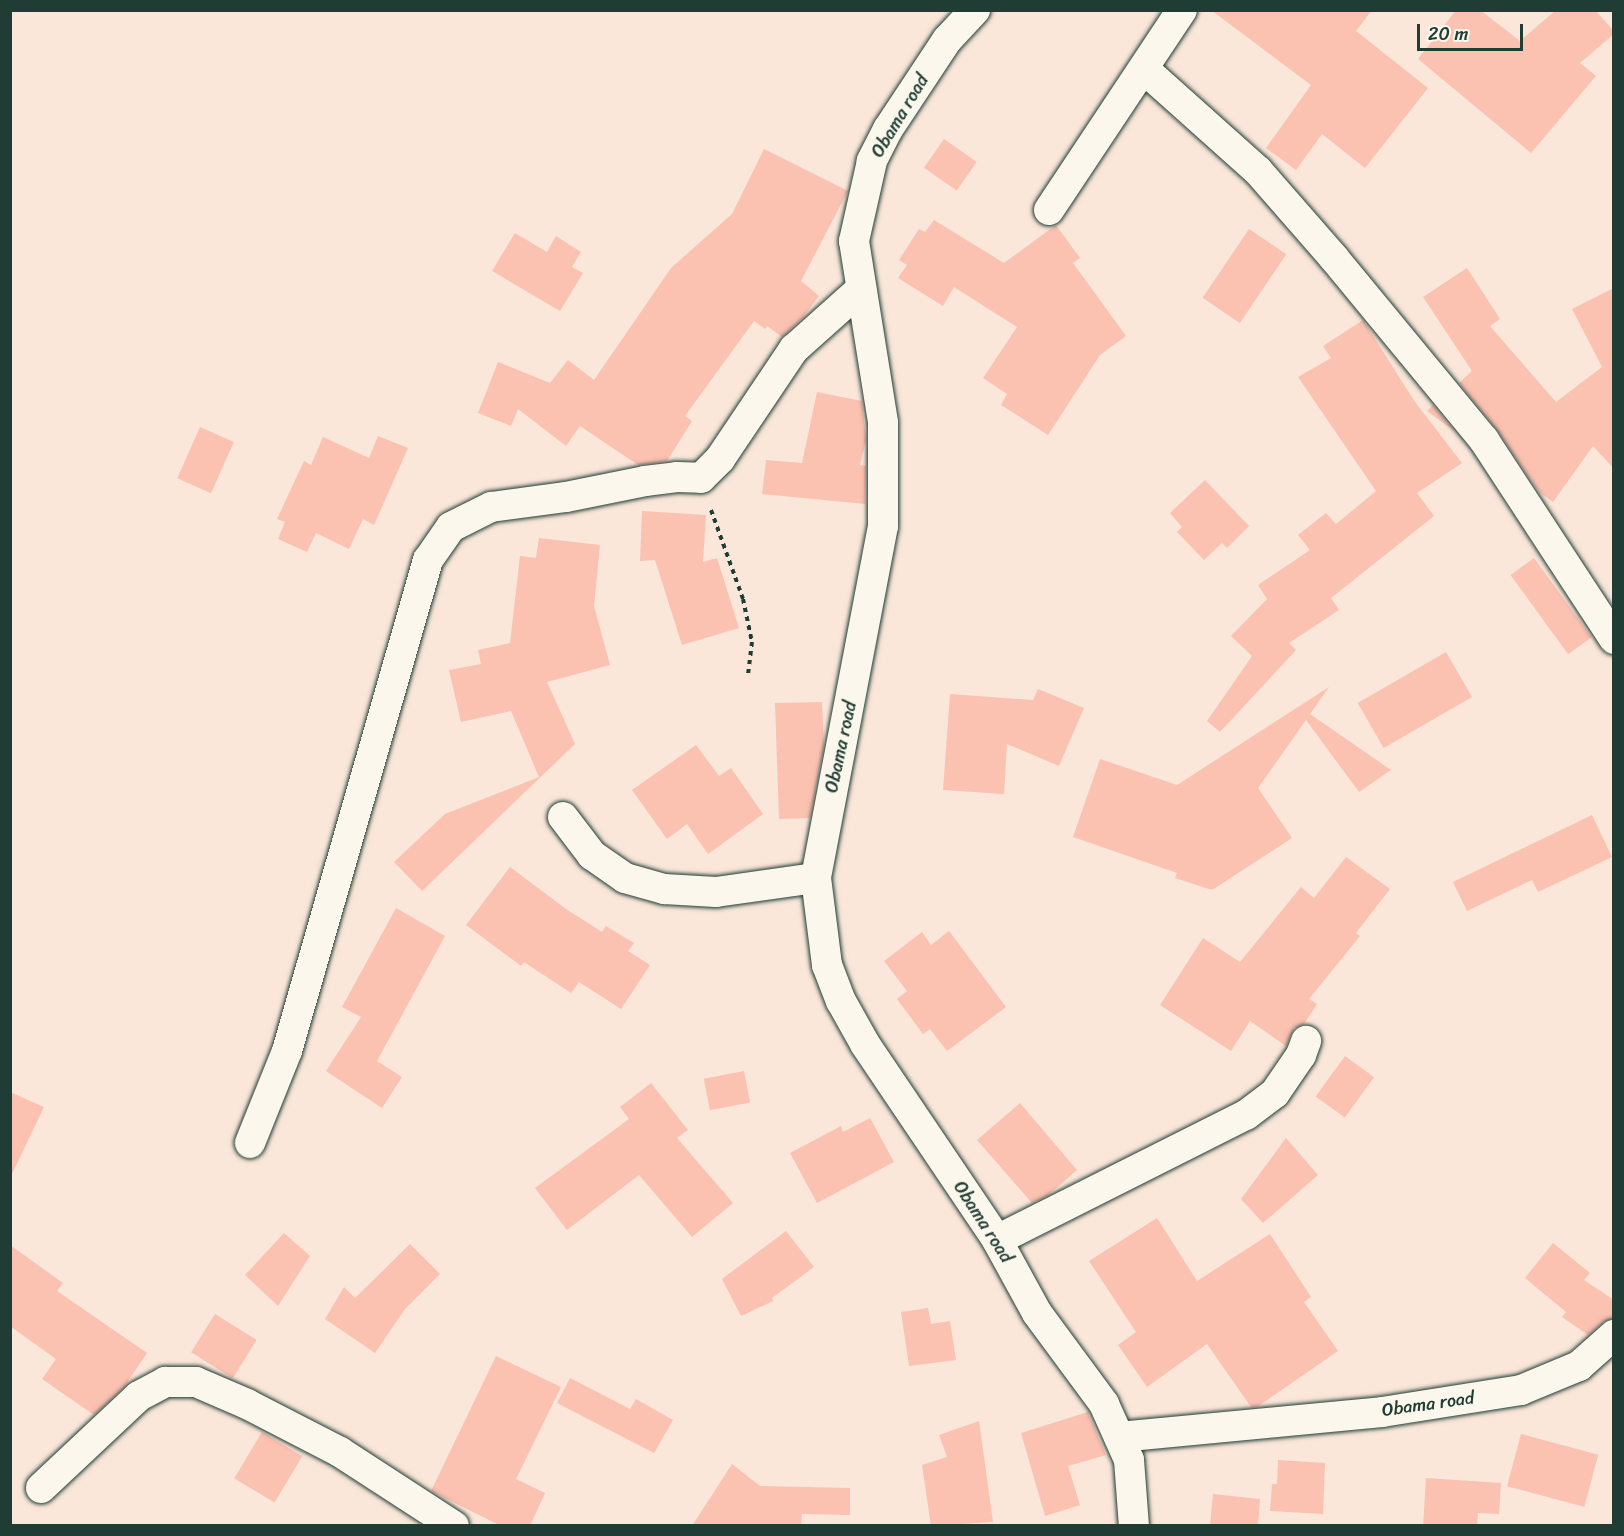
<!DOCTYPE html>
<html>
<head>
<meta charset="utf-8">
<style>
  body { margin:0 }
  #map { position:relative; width:1624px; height:1536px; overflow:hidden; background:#fbe7da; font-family:Sriracha,sans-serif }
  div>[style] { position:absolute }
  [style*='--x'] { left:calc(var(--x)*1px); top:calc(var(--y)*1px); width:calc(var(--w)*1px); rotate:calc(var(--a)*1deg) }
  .building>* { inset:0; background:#fbc1b1; transform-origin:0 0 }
  .path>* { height:4px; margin-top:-2px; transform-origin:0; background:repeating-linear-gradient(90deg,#1f3d34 0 4.5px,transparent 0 9px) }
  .roads { filter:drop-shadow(0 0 2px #1f3d34) drop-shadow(0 0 2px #1f3d34) }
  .street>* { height:30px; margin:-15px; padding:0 15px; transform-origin:15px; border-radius:15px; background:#fbf7ec }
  span { translate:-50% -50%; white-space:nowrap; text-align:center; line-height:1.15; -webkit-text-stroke:4.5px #fbf7ec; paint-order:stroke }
  .street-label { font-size:18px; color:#1f3d34 }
  .frame { position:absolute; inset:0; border:12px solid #1f3d34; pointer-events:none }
  .scale { position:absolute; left:1417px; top:24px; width:106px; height:27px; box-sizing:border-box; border:3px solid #1f3d34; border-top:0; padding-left:8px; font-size:18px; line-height:21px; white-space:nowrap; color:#1f3d34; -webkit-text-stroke:4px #fbf7ec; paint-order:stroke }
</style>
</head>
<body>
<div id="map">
  <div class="building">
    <div style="clip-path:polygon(1211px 10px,1372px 10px,1356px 31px,1428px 88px,1365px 168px,1322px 134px,1296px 170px,1266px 148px,1311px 85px)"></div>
    <div style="clip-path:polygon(1456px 10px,1480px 10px,1520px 41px,1556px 10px,1595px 10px,1614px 31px,1614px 34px,1580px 63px,1596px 76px,1531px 153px,1418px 59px)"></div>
    <div style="left:944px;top:139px;width:40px;height:35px;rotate:35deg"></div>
    <div style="clip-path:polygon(764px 149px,848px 191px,801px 281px,819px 296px,803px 317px,782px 337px,767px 326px,765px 329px,754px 321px,685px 416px,692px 421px,667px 461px,638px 465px,580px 426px,566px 446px,518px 409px,511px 426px,478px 413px,498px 362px,550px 383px,568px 360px,594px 380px,671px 268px,732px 214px)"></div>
    <div style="clip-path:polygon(934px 220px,1004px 263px,1056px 225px,1080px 258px,1073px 263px,1126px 336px,1100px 355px,1048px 435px,1001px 405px,1007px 394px,983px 378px,1017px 327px,954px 287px,943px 306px,898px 278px,907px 265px,899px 260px,919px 229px,925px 232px)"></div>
    <div style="left:1249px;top:229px;width:45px;height:83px;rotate:34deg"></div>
    <div style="clip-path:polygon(515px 233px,547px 252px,556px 236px,581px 252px,572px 267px,583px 273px,560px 311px,492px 271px)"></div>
    <div style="clip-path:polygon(1467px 268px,1500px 319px,1490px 326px,1556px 402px,1602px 367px,1572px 309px,1614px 288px,1614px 469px,1593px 446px,1553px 502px,1539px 492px,1498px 431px,1459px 383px,1472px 371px,1423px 297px)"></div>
    <div style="clip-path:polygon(1363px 320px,1415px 402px,1462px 463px,1417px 493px,1434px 516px,1331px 598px,1339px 610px,1289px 643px,1296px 650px,1220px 732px,1207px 721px,1252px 656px,1231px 636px,1267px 599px,1258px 585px,1310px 550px,1298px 535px,1326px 513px,1336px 524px,1376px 491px,1298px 377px,1331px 358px,1323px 346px)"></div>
    <div style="clip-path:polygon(817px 392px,862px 401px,866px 440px,860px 465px,866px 466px,865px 504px,762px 494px,766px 460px,802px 463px)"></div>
    <div style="clip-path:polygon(1433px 405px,1454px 431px,1427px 411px)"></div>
    <div style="left:200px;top:427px;width:37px;height:56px;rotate:24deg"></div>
    <div style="clip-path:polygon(378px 436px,408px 448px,374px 525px,363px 519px,349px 549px,316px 533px,307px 552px,278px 539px,285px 522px,277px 519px,304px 461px,311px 465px,323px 437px,369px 458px)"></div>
    <div style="clip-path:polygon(1205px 480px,1249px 526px,1227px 548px,1222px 543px,1204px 560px,1177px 532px,1182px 527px,1170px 513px)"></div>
    <div style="clip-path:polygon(642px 511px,706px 515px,703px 562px,717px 558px,739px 628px,682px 645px,655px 560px,640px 561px)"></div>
    <div style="clip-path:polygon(539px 538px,600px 545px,594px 606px,610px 665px,547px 682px,575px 744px,422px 891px,394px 862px,445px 814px,539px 777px,511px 711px,461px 722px,449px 670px,481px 664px,478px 650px,510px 643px,520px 556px,536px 558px)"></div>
    <div style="left:1534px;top:558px;width:98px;height:29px;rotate:54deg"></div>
    <div style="left:1446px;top:652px;width:52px;height:102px;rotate:60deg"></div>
    <div style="clip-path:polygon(1329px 687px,1310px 714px,1391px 770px,1359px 792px,1306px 720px,1258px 788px,1292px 838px,1212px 890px,1175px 878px,1177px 873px,1073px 837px,1100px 759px,1177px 785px)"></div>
    <div style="clip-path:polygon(1038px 689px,1084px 708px,1059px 766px,1007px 744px,1004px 794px,943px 790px,950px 694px,1033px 700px)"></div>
    <div style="clip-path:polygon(822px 702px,824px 745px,810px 818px,779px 819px,775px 703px)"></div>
    <div style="clip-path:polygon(696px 745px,719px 776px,731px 768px,763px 814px,708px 854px,687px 824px,667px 839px,632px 790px)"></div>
    <div style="clip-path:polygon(1592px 815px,1612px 857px,1538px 892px,1532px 880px,1467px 911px,1453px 882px)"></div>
    <div style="clip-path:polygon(1346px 857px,1390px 889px,1356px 933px,1360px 936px,1309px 999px,1317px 1004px,1304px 1024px,1294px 1028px,1286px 1046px,1250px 1021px,1231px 1051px,1160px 1005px,1203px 938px,1240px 962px,1301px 887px,1314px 898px)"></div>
    <div style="clip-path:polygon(510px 867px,566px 909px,602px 932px,606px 926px,634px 943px,628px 951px,650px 965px,621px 1009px,579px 982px,571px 993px,524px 962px,521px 966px,466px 925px)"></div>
    <div style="clip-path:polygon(396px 908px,445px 936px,377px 1061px,402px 1077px,382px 1108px,326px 1071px,361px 1017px,342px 1007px)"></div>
    <div style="clip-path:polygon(949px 931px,1006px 1007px,947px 1051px,930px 1029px,923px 1034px,897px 999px,907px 991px,884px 961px,922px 932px,931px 945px)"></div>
    <div style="left:1345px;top:1056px;width:36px;height:50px;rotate:36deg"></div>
    <div style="left:744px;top:1071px;width:32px;height:41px;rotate:79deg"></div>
    <div style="clip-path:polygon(651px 1083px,688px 1130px,677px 1138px,733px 1203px,692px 1237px,639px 1175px,567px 1230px,535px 1188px,629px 1119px,620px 1107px)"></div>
    <div style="clip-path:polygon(10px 1092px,44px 1107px,10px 1178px)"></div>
    <div style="clip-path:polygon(1020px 1103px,1077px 1170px,1047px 1196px,1032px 1203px,977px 1140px)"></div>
    <div style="clip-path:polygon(870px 1118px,894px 1162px,817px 1203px,790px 1153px,841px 1126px,843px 1132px)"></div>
    <div style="clip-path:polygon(1286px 1138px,1318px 1175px,1263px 1223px,1241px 1199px)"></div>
    <div style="clip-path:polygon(1157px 1218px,1197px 1281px,1270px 1234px,1311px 1297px,1304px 1302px,1338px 1351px,1257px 1407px,1251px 1407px,1207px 1344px,1147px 1387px,1118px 1345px,1136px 1332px,1089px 1261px)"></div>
    <div style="clip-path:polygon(786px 1231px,814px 1267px,772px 1298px,773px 1301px,741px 1316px,722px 1279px)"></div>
    <div style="clip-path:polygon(284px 1233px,310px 1256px,278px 1306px,245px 1275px)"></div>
    <div style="clip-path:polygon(1553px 1243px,1590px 1273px,1584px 1280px,1614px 1300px,1614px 1318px,1603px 1322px,1588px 1335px,1562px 1317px,1566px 1312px,1525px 1278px)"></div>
    <div style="clip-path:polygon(410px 1244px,440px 1274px,405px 1309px,375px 1353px,325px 1319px,344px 1287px,355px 1298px)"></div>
    <div style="clip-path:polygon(10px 1245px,63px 1283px,57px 1291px,147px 1353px,124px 1387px,94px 1415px,42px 1379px,56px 1359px,10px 1326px)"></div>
    <div style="clip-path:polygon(928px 1308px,931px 1324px,950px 1321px,956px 1360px,909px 1366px,901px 1312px)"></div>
    <div style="left:215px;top:1314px;width:49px;height:45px;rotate:32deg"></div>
    <div style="clip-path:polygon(496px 1356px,561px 1387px,516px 1479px,545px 1493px,530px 1526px,501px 1526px,431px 1491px)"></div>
    <div style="clip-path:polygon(570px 1378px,630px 1409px,636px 1399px,673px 1420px,654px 1453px,557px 1403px)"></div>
    <div style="clip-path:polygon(1088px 1412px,1106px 1455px,1068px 1466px,1080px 1505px,1045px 1516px,1021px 1433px)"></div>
    <div style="clip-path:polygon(979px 1421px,993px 1522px,931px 1526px,922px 1465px,947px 1457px,939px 1435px)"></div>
    <div style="left:262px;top:1432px;width:47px;height:54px;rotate:31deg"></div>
    <div style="left:1521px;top:1434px;width:80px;height:54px;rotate:15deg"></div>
    <div style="clip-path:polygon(1278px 1460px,1325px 1463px,1323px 1514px,1270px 1511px,1272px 1484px,1277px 1484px)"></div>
    <div style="clip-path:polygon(732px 1464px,760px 1486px,850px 1488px,850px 1515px,802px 1514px,801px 1526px,692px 1526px)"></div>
    <div style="clip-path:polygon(1426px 1478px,1501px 1483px,1499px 1514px,1478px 1513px,1477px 1526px,1423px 1526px)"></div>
    <div style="clip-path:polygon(1213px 1494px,1260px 1499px,1258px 1526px,1210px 1526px)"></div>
  </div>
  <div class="path">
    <div style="--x:711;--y:510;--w:95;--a:70.2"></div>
    <div style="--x:743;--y:599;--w:44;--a:78.2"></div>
    <div style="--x:752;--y:642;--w:34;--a:97"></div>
  </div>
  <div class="roads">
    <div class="street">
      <div style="--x:975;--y:10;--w:41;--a:133"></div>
      <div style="--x:947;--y:40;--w:107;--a:123.5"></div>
      <div style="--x:888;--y:129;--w:36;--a:117"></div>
      <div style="--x:872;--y:161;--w:82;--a:102.7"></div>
      <div style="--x:854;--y:241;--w:184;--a:80.9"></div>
      <div style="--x:883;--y:423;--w:103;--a:90"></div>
      <div style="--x:883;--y:526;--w:358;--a:100.8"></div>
      <div style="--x:816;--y:878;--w:88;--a:82.8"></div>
      <div style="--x:827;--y:965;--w:39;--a:69"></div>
      <div style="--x:841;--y:1001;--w:49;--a:60.8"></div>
      <div style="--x:865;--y:1044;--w:236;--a:56"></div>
      <div style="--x:997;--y:1240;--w:83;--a:61.3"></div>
      <div style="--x:1037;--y:1313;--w:113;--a:53.6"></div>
      <div style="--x:1104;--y:1404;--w:61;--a:65.9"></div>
      <div style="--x:1129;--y:1460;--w:66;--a:85.7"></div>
      <div style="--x:1144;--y:69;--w:153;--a:41.8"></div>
      <div style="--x:1258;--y:171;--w:116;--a:48.9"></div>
      <div style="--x:1334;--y:258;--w:236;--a:50.5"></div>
      <div style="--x:1484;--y:440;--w:238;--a:56.8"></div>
      <div style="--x:1049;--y:210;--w:240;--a:-56.4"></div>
      <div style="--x:563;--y:817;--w:48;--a:52.7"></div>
      <div style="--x:592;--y:855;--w:40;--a:34.9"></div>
      <div style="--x:625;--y:878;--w:41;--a:15.8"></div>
      <div style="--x:664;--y:889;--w:52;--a:3.3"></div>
      <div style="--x:716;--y:892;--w:101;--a:-8"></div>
      <div style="--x:250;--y:1143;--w:99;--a:-68.1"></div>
      <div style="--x:287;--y:1051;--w:511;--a:-73.98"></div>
      <div style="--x:428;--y:560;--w:40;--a:-55.1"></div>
      <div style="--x:451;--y:527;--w:45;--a:-26.6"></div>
      <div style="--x:491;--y:507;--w:76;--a:-7.6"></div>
      <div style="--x:566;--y:497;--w:81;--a:-11.4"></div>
      <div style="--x:645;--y:481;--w:32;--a:-7"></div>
      <div style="--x:677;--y:477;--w:24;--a:2"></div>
      <div style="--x:701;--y:478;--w:27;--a:-45"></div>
      <div style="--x:720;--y:459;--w:133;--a:-56.1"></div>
      <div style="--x:794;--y:349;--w:90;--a:-41.8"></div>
      <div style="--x:997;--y:1240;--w:279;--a:-26.7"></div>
      <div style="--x:1246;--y:1115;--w:36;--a:-37"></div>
      <div style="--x:1275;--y:1093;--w:46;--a:-55.6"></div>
      <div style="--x:1301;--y:1055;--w:15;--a:-70"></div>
      <div style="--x:1119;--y:1437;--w:264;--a:-5.4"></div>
      <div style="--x:1382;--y:1412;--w:141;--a:-9"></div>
      <div style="--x:1521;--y:1390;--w:63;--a:-22.5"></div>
      <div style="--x:1579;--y:1366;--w:47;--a:-41.5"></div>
      <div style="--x:41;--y:1488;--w:134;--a:-43.2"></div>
      <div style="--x:139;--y:1396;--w:30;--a:-28"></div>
      <div style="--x:165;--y:1382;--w:31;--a:0"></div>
      <div style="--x:196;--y:1382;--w:56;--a:23.3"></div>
      <div style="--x:247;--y:1404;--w:105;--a:27.3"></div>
      <div style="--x:340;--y:1452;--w:136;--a:33"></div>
    </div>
  </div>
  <div class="street-label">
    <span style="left:900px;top:116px;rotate:-59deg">Obama road</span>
    <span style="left:841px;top:747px;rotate:-78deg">Obama road</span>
    <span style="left:983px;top:1222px;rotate:57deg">Obama road</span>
    <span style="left:1428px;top:1404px;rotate:-8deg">Obama road</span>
  </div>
  <div class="frame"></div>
  <div class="scale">20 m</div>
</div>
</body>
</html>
